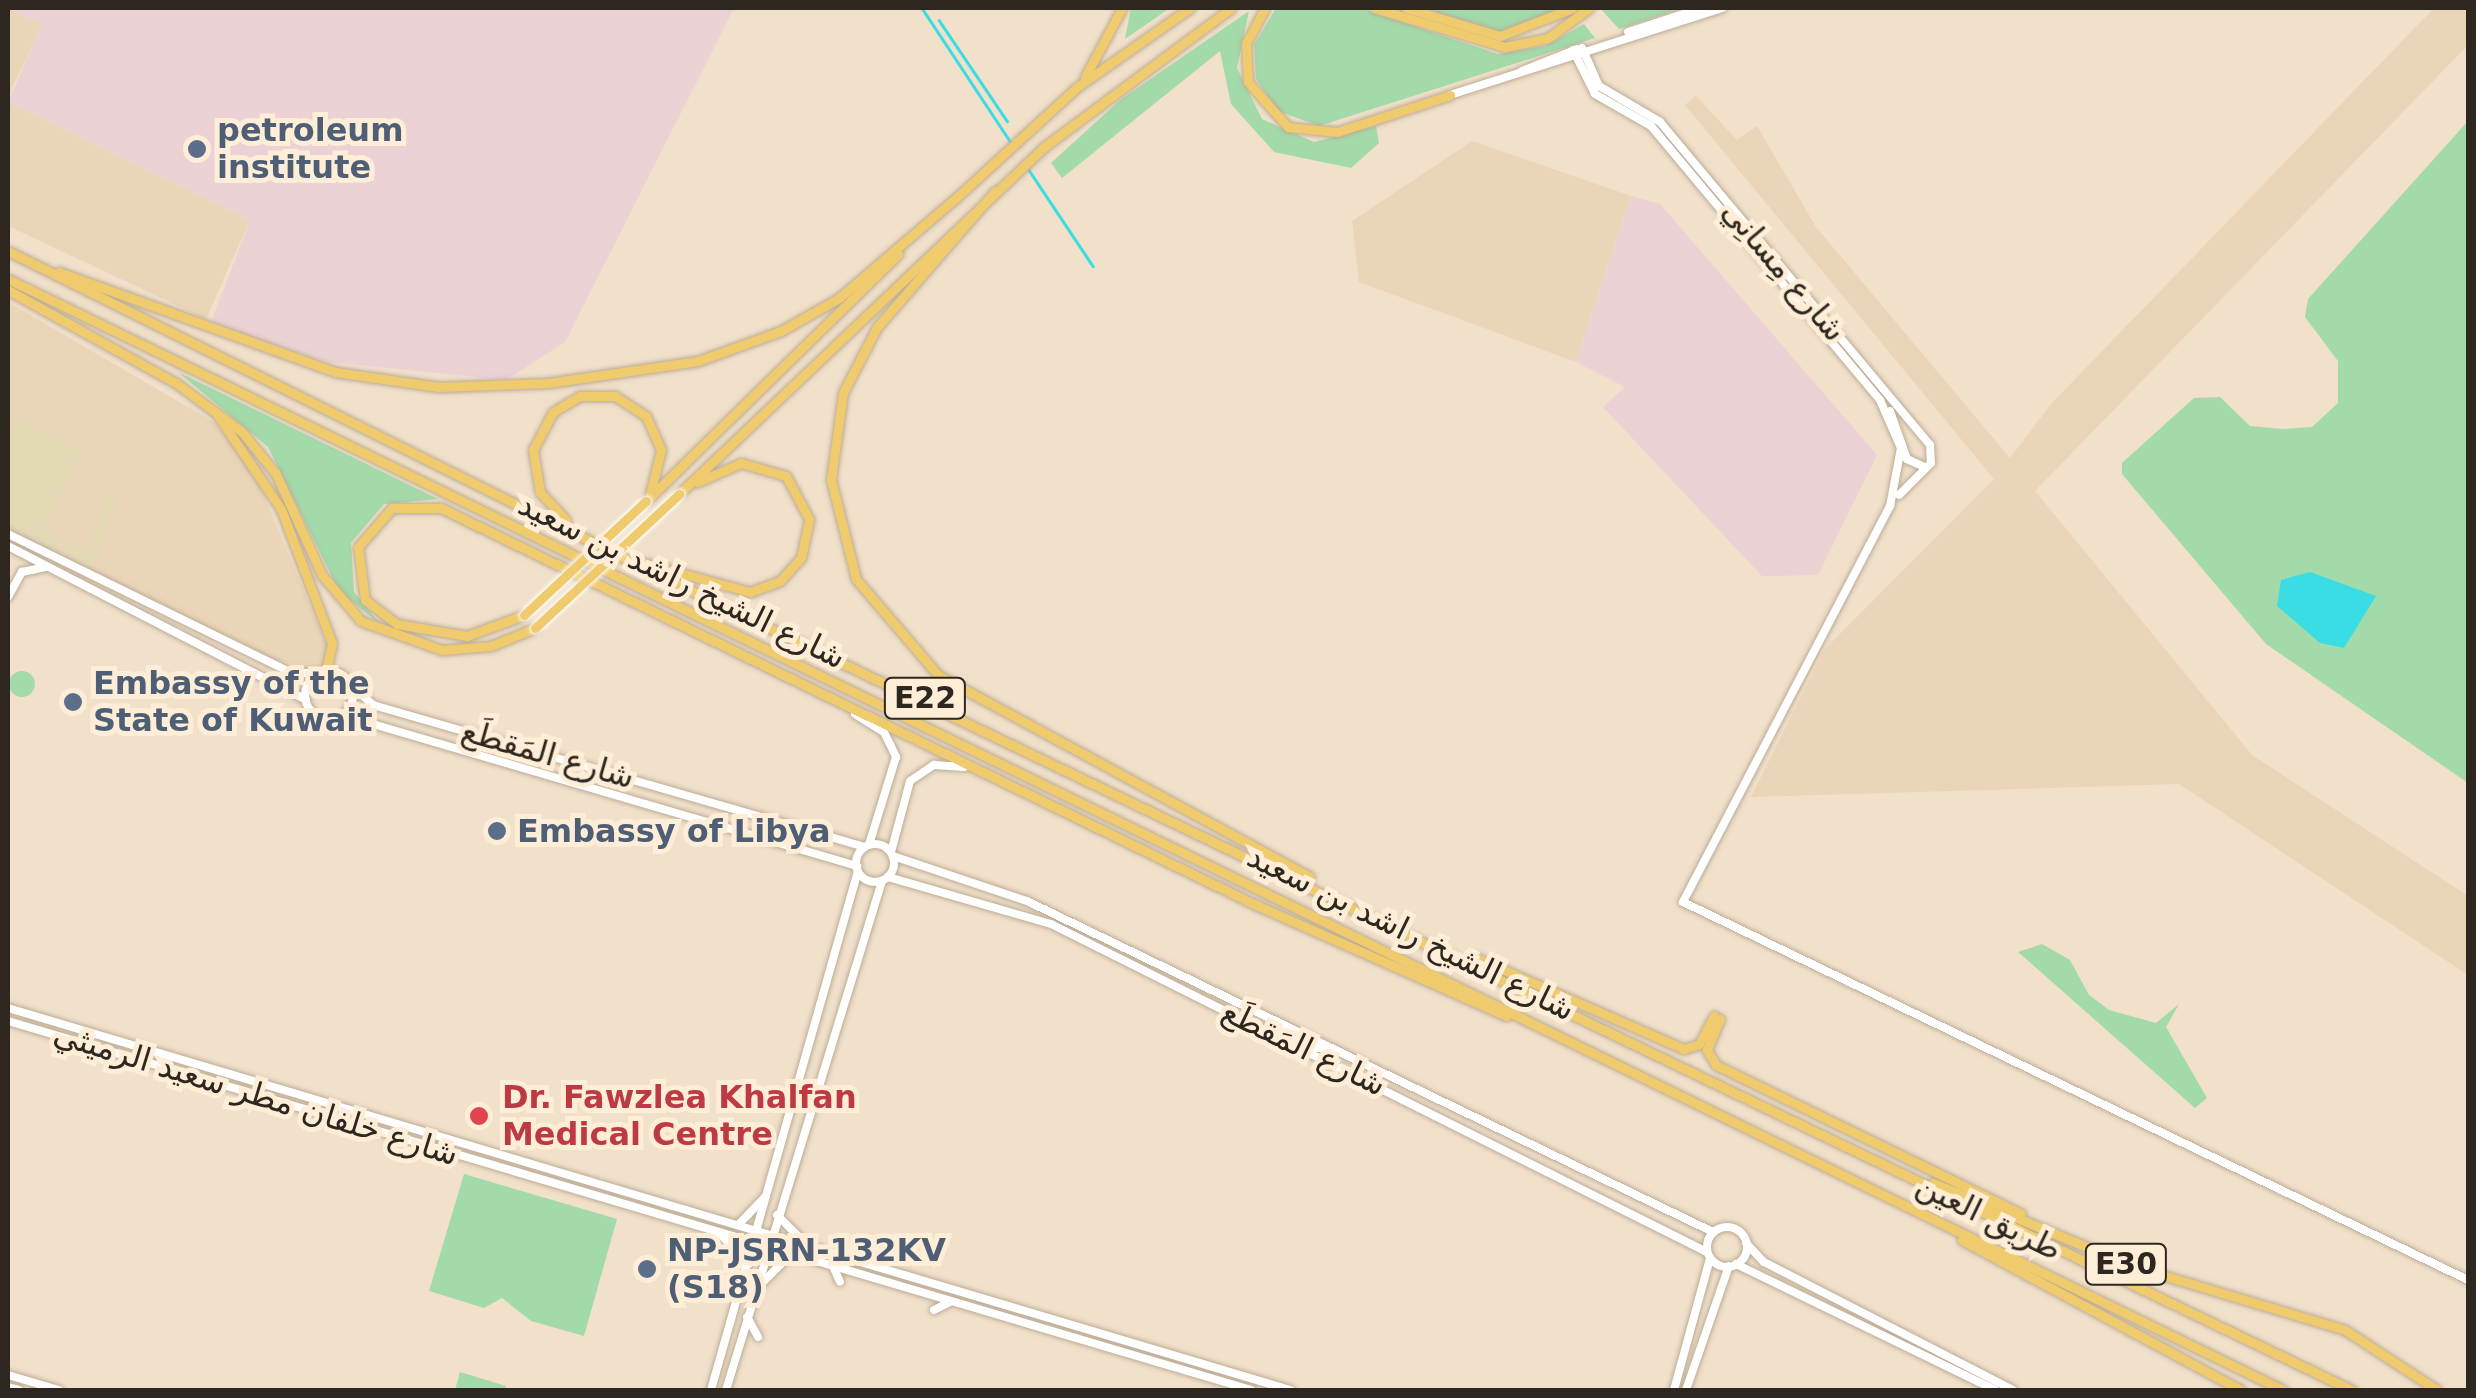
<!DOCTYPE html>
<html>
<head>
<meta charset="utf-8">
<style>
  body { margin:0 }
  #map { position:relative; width:2476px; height:1398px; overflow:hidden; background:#f1e0ca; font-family:"DejaVu Sans","Noto Sans Arabic",sans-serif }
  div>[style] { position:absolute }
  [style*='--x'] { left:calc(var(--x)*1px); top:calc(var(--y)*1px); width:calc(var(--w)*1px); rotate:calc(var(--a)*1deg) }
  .built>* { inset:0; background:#ead5b8 }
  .education>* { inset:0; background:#ecd2d4 }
  .green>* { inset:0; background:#a3daaa }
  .round { border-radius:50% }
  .sand>* { inset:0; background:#e3d9b4 }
  .water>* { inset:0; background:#3adde4 }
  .stream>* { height:2.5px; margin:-1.25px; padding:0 1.25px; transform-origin:1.25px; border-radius:1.25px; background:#3adde4 }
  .roads { filter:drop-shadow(0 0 2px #bcac96) drop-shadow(0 0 2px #bcac96) }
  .secondary>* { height:8px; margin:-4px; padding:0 4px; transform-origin:4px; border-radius:4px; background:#fff }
  .secondary>.ring { margin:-4px; padding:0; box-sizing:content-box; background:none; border:8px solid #fff; border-radius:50% }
  .highway>* { height:9px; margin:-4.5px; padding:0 4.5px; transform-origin:4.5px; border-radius:4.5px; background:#efcb6d }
  .bridges { filter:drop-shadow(0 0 2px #fff) drop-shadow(0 0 2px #fff) }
  .highway-bridge>* { height:9px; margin:-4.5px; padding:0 4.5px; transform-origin:4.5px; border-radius:4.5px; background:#efcb6d }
  .dots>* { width:28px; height:28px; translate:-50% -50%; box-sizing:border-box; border:5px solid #feedd7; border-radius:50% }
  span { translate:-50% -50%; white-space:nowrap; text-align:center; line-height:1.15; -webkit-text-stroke:10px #feedd7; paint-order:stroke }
  .shield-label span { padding:2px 8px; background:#feedd7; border:2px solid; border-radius:8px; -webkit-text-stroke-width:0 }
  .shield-label { font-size:30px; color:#2d271f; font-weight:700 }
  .service-label { font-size:32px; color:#4e5e75; font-weight:700 }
  .left { translate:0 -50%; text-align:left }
  .street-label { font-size:32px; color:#2d271f }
  .health-label { font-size:32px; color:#be3a42; font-weight:700 }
  .frame { position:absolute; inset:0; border:10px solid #2d271f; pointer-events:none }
</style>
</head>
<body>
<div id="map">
  <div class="built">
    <div style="clip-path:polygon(8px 8px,43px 24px,8px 96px)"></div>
    <div style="clip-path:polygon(2434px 8px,2468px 8px,2468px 45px,2035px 491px,2252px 755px,2468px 896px,2468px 975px,2179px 784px,1751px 797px,1825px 649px,1994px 479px,1685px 105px,1696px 96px,1737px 140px,1757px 126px,1816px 227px,2010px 458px,2051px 404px)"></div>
    <div style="clip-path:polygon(8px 102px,250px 220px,206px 319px,8px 226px)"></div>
    <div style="clip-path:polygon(1472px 141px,1631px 196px,1576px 362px,1359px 282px,1352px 221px)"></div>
    <div style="clip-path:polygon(8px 302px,212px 421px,251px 465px,329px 651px,325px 664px,313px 670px,265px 656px,8px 530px)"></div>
  </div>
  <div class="education">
    <div style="clip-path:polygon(9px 8px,734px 8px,565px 342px,506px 380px,328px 362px,210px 325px,250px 220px,8px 102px,42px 24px)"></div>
    <div style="clip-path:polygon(1631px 196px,1660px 204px,1877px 455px,1818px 575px,1762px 576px,1603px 407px,1625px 387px,1576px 362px)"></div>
  </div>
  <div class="green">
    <div style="clip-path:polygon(1131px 8px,1170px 8px,1125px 39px)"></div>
    <div style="clip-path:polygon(1276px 8px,1360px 8px,1498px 54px,1545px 46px,1584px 24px,1595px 38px,1319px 126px,1278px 111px,1256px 79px,1254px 45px)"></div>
    <div style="clip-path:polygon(1422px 8px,1569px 8px,1500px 32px)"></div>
    <div style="clip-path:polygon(1600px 8px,1683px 8px,1619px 29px)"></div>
    <div style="clip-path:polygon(1249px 11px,1237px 68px,1262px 119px,1314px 142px,1376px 126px,1379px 143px,1351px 168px,1274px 152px,1231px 104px,1220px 51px,1062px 178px,1051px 163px,1120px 100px)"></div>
    <div style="clip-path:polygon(2468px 121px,2468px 783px,2266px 644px,2122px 474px,2122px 463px,2194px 398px,2220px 397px,2250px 426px,2283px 429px,2312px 427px,2338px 403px,2338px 361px,2305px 317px,2308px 299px)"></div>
    <div style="clip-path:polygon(178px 372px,438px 499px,384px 504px,351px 543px,354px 592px,381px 625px,339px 591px,268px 447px)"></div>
    <div class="round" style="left:9px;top:671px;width:26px;height:26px"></div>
    <div style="clip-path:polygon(2042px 944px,2070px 960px,2089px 995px,2109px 1010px,2156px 1023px,2179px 1004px,2166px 1027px,2207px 1098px,2195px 1108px,2018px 952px)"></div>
    <div style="clip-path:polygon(464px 1174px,617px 1219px,584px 1336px,531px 1321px,502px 1298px,484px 1308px,429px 1291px)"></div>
    <div style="clip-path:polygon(460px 1372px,506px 1386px,504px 1390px,455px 1390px)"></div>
  </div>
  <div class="sand">
    <div style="clip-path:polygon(16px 418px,83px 450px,44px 529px,62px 539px,56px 551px,8px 528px,8px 436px)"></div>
    <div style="clip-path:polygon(109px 490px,119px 495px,92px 564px,62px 555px,69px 542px,86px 549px)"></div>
  </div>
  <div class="water">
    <div style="clip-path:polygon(2310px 572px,2376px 596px,2344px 648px,2320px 643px,2277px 606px,2281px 580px)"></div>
  </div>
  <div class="stream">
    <div style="--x:922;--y:8;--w:163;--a:56.5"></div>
    <div style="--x:939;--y:20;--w:122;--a:56"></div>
    <div style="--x:1027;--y:167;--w:119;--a:56.3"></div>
  </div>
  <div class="roads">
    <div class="secondary">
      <div style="--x:1628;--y:32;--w:78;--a:-18"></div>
      <div style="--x:1582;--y:48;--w:42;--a:65.9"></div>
      <div style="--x:1599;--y:86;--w:71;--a:30.5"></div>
      <div style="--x:1660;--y:122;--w:421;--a:50.1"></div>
      <div style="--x:1930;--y:445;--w:18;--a:87"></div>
      <div style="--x:1931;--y:463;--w:45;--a:135"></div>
      <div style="--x:1573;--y:50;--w:49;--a:63.4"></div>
      <div style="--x:1595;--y:94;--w:64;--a:29.7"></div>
      <div style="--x:1651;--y:126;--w:357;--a:50.1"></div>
      <div style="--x:1880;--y:400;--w:52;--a:66.4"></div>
      <div style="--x:1901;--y:448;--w:59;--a:100.7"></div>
      <div style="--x:1890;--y:506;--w:447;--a:117.6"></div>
      <div style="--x:1683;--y:902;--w:871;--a:25.71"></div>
      <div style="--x:1522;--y:71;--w:59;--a:-21.8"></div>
      <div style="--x:1450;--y:95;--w:286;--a:-17.7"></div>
      <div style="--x:1890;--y:411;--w:51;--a:70.5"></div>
      <div style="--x:1907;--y:459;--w:17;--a:25"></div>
      <div style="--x:8;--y:534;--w:316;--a:26.1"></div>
      <div style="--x:292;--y:673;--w:27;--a:0"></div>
      <div style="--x:8;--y:546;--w:335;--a:27.3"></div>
      <div style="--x:8;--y:597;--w:29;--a:-61"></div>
      <div style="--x:22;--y:572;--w:25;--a:-12"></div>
      <div class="ring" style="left:305px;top:671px;width:40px;height:40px"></div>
      <div style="--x:352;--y:686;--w:28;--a:42"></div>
      <div style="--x:373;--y:705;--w:512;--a:16.1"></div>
      <div style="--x:855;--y:714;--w:34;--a:32"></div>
      <div style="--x:884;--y:732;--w:28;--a:64"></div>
      <div style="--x:896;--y:757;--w:92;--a:107.1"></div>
      <div style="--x:342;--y:715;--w:537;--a:16.34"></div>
      <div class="ring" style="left:856px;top:844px;width:30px;height:30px"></div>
      <div style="--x:891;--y:852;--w:73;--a:-75"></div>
      <div style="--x:910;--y:781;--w:29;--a:-34"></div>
      <div style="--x:934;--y:765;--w:30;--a:4"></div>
      <div style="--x:893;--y:856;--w:141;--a:18.6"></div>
      <div style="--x:1027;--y:901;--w:762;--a:25.76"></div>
      <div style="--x:888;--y:877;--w:170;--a:16.1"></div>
      <div style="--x:1051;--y:924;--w:733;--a:26.57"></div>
      <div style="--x:8;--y:1008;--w:1338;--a:16.59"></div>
      <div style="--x:8;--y:1021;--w:1297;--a:16.53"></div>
      <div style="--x:1305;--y:1048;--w:24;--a:0"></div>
      <div style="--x:777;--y:1215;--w:40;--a:45"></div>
      <div style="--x:738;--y:1225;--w:40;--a:-46"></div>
      <div class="ring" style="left:1707px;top:1227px;width:32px;height:32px"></div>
      <div style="--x:719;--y:1233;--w:43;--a:45.9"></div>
      <div style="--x:1746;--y:1243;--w:26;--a:47"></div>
      <div style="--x:1764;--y:1262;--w:280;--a:27.2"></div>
      <div style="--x:1736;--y:1264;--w:288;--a:25.9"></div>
      <div style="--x:833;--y:1266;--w:17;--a:66"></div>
      <div style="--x:758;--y:1287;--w:48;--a:-45"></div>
      <div style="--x:934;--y:1310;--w:18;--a:-27"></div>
      <div style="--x:747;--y:1317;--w:23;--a:61"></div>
      <div style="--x:8;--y:1375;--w:53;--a:16.4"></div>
      <div style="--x:8;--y:1387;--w:11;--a:15"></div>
      <div style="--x:711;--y:1390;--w:539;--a:-74.19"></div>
      <div style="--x:726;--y:1390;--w:532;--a:-72.96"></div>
      <div style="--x:1674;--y:1390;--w:137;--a:-74.7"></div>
      <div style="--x:1686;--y:1390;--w:131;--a:-70.9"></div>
    </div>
    <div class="highway">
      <div style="--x:1265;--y:8;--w:40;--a:118"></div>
      <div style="--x:1246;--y:43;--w:39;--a:87"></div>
      <div style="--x:1248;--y:82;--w:60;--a:48.4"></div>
      <div style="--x:1288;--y:127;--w:49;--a:5.8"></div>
      <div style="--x:1337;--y:132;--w:119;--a:-18.1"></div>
      <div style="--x:1374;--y:8;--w:137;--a:16.6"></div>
      <div style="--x:1505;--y:47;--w:44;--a:-11.8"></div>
      <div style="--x:1548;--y:38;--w:51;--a:-36.2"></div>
      <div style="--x:1406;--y:8;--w:98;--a:16.6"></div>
      <div style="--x:1500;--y:36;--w:78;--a:-21"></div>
      <div style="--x:1085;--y:77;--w:78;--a:-61.8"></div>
      <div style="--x:995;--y:191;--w:180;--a:130.9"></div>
      <div style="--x:877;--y:327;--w:74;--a:117.3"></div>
      <div style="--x:843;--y:393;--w:88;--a:97.9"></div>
      <div style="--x:831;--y:480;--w:102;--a:75.8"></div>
      <div style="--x:856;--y:579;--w:126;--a:49.5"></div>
      <div style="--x:938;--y:675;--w:423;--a:28.5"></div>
      <div style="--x:956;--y:198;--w:164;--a:-42.5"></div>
      <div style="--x:1077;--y:87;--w:138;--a:-35"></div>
      <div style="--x:8;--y:251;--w:697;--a:26.49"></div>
      <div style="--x:632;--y:562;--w:1909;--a:25.71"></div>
      <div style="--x:59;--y:272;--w:294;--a:19.9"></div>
      <div style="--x:335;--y:372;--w:105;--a:8.2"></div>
      <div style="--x:439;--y:387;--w:109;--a:-2.1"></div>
      <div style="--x:548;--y:383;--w:152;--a:-8.3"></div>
      <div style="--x:698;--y:361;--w:88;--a:-19.9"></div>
      <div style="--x:781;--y:331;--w:67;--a:-29.6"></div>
      <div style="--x:839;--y:298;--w:157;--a:-40.6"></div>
      <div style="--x:8;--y:279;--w:2532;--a:26.03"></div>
      <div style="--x:8;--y:290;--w:192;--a:29"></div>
      <div style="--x:176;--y:383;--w:82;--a:36.6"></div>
      <div style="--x:242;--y:432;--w:54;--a:51"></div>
      <div style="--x:276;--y:474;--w:111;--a:65.5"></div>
      <div style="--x:322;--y:575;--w:60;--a:49.7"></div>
      <div style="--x:361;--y:621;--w:86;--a:19.7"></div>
      <div style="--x:442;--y:650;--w:49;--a:-4.7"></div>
      <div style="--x:491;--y:646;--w:48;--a:-22.2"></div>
      <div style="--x:218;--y:416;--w:112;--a:55.9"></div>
      <div style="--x:281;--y:509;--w:143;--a:69.2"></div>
      <div style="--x:332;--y:643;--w:29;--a:102"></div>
      <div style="--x:679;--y:494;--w:504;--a:-43.55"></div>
      <div style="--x:1044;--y:147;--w:233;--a:-36.6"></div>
      <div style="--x:646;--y:501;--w:353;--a:-44.4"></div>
      <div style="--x:566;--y:520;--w:38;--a:-133"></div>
      <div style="--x:540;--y:492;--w:43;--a:-99.5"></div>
      <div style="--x:533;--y:450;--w:43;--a:-62.2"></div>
      <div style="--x:553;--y:412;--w:31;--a:-31"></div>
      <div style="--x:580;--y:396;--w:35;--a:0"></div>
      <div style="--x:615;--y:396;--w:37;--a:33"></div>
      <div style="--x:646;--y:416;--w:37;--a:66"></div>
      <div style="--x:661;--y:450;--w:45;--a:104"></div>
      <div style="--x:644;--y:563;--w:110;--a:15.3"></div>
      <div style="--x:750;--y:592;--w:32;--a:-20"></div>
      <div style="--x:780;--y:581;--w:31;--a:-48"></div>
      <div style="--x:801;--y:558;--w:40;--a:-78"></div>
      <div style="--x:809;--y:519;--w:49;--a:-118.1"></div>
      <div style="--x:786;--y:476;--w:47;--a:-163.9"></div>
      <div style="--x:741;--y:463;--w:47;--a:156.2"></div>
      <div style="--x:524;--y:615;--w:61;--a:159.8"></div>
      <div style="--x:467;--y:636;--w:71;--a:-170.3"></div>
      <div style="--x:397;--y:624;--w:40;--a:-143"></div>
      <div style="--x:365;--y:600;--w:53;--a:-97.5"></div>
      <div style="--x:358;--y:547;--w:52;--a:-48.9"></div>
      <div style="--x:392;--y:508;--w:49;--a:0"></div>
      <div style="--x:441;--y:508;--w:907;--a:25.97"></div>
      <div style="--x:1256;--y:905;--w:274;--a:23.9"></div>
      <div style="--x:1479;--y:959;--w:224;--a:23.7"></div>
      <div style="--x:1684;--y:1049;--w:16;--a:-18"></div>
      <div style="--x:1699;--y:1044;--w:32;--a:-62"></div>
      <div style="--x:1720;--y:1019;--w:34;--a:113"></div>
      <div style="--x:1707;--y:1050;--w:17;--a:59"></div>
      <div style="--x:1716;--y:1065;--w:339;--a:26"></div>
      <div style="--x:1933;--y:1183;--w:216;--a:22.6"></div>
      <div style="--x:2132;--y:1266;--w:222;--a:16.7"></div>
      <div style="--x:2345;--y:1330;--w:110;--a:33.1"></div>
      <div style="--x:1962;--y:1240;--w:317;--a:28.3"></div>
    </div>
  </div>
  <div class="bridges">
    <div class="highway-bridge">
      <div style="--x:524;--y:615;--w:167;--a:-43.1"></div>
      <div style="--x:535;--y:628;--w:197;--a:-42.9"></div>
    </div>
  </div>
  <div class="dots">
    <div style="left:197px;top:149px;background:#5c6f8a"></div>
    <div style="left:73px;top:702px;background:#5c6f8a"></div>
    <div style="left:497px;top:831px;background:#5c6f8a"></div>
    <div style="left:479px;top:1116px;background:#e0444e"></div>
    <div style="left:647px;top:1269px;background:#5c6f8a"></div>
  </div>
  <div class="shield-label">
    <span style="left:925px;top:698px">E22</span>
    <span style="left:2126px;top:1264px">E30</span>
  </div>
  <div class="service-label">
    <span class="left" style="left:217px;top:149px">petroleum<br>institute</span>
    <span class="left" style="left:93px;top:702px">Embassy of the<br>State of Kuwait</span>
    <span class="left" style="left:517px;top:831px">Embassy of Libya</span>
    <span class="left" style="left:667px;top:1269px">NP-JSRN-132KV<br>(S18)</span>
  </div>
  <div class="street-label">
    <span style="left:1784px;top:271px;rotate:50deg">شارع مِسانِي</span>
    <span style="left:682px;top:581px;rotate:26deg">شارع الشيخ راشد بن سعيد</span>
    <span style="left:548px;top:754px;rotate:16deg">شارع المَقطَع</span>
    <span style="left:1411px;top:933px;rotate:26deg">شارع الشيخ راشد بن سعيد</span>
    <span style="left:1304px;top:1048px;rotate:26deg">شارع المَقطَع</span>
    <span style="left:256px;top:1094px;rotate:17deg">شارع خلفان مطر سعيد الرميثي</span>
    <span style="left:1989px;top:1217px;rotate:26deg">طريق العين</span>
  </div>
  <div class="health-label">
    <span class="left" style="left:502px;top:1116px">Dr. Fawzlea Khalfan<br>Medical Centre</span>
  </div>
  <div class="frame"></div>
</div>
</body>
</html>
